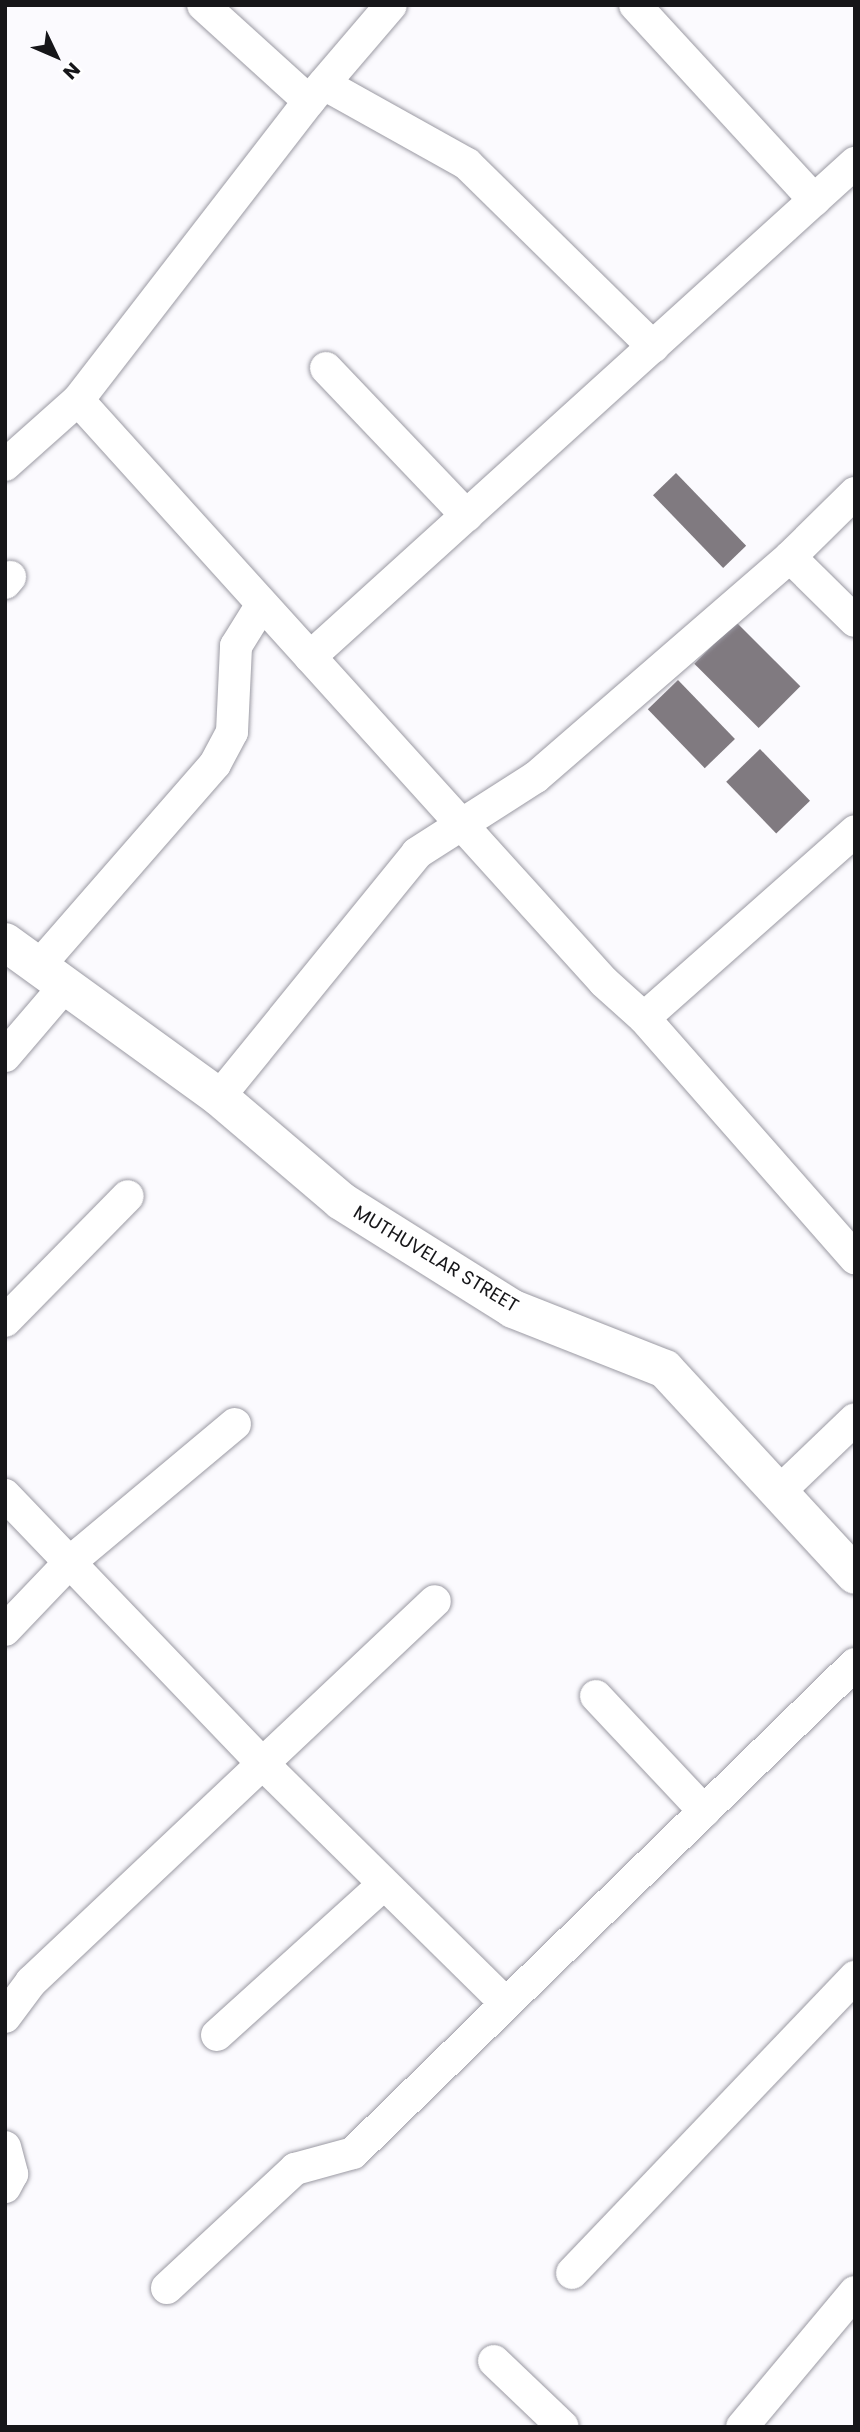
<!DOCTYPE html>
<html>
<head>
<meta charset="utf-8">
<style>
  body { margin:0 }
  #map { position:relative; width:860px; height:2432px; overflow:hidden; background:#fbfafe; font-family:Poppins,sans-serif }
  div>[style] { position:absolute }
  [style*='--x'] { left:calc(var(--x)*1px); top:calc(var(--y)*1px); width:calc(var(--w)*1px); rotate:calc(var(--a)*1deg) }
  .building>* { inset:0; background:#807a80; transform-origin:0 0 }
  .roads { filter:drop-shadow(0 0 2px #9b9aa3) drop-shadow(0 0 2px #9b9aa3) }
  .minor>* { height:32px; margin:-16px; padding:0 16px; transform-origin:16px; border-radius:16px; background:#fff }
  .tertiary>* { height:38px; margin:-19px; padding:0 19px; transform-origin:19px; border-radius:19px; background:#fff }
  span { translate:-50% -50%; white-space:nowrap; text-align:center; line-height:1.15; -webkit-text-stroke:5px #fff; paint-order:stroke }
  .street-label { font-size:19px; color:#161619 }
  .frame { position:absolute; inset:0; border:7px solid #161619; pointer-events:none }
  .north { position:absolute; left:21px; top:21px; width:70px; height:70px; -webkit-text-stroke:5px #fff; paint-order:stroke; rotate:134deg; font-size:19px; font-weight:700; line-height:28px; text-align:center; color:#161619 }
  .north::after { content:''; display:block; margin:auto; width:24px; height:32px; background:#161619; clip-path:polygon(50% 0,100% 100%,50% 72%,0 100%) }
</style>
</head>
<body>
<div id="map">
  <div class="building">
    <div style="left:676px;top:473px;width:101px;height:32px;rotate:46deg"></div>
    <div style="left:736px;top:622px;width:91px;height:59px;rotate:45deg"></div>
    <div style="left:678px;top:680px;width:82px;height:42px;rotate:46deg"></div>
    <div style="left:760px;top:749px;width:72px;height:47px;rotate:46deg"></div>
  </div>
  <div class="roads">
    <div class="minor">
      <div style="--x:203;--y:5;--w:143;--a:42.2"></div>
      <div style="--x:635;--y:5;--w:265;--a:47.4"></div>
      <div style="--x:324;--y:84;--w:164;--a:29.2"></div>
      <div style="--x:467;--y:164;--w:261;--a:44.5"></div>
      <div style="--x:326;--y:368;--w:204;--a:46.4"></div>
      <div style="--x:78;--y:400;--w:378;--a:-52.3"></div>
      <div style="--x:309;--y:101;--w:126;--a:-49.5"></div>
      <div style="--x:5;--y:465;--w:98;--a:-41.7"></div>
      <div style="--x:78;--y:400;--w:784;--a:47.89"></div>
      <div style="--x:604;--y:982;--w:54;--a:42"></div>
      <div style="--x:644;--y:1018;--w:282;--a:-41.5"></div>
      <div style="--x:790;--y:557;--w:91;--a:44.6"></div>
      <div style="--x:5;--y:583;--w:8;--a:-50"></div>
      <div style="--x:310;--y:657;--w:736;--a:-42.19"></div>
      <div style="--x:38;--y:967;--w:269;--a:-48.9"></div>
      <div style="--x:215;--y:764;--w:36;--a:-62"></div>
      <div style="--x:232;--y:732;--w:86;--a:-87.3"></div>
      <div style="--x:236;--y:646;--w:49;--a:-58.2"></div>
      <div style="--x:644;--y:1018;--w:320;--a:48.7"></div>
      <div style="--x:5;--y:1056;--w:91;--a:-49.5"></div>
      <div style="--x:219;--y:1097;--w:314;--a:-50.9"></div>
      <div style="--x:417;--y:853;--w:141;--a:-32.6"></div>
      <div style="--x:536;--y:777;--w:336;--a:-40.9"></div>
      <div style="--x:790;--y:557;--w:91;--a:-44.6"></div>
      <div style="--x:5;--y:1321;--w:175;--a:-45.5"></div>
      <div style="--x:779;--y:1492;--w:105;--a:-43.8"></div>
      <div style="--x:5;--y:1495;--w:373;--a:46.2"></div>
      <div style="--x:263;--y:1764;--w:340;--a:44.6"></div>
      <div style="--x:5;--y:1630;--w:94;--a:-46.3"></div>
      <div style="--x:70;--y:1562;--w:215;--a:-39.9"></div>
      <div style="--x:596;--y:1696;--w:158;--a:46.8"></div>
      <div style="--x:5;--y:2017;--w:44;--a:-53.4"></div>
      <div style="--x:31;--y:1982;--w:555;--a:-43.32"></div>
      <div style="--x:217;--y:2035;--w:225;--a:-42.1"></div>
      <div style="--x:5;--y:2147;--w:28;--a:75"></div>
      <div style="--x:12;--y:2174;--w:15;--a:118"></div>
      <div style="--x:572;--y:2273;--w:410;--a:-46.3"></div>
      <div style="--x:167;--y:2288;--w:175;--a:-42.9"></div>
      <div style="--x:295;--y:2169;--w:60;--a:-15.4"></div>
      <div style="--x:353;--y:2153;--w:701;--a:-44.25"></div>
      <div style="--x:494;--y:2361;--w:95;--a:43.7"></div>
      <div style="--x:742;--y:2427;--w:176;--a:-50.1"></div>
    </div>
    <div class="tertiary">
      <div style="--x:5;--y:942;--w:264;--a:35.9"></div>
      <div style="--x:219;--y:1097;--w:160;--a:40.4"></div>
      <div style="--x:341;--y:1201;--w:203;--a:32.1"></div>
      <div style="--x:513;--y:1309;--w:163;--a:21.5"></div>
      <div style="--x:665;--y:1369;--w:280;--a:47.3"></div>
    </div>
  </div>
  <div class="street-label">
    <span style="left:436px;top:1259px;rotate:31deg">MUTHUVELAR STREET</span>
  </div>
  <div class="frame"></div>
  <div class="north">N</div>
</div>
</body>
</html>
